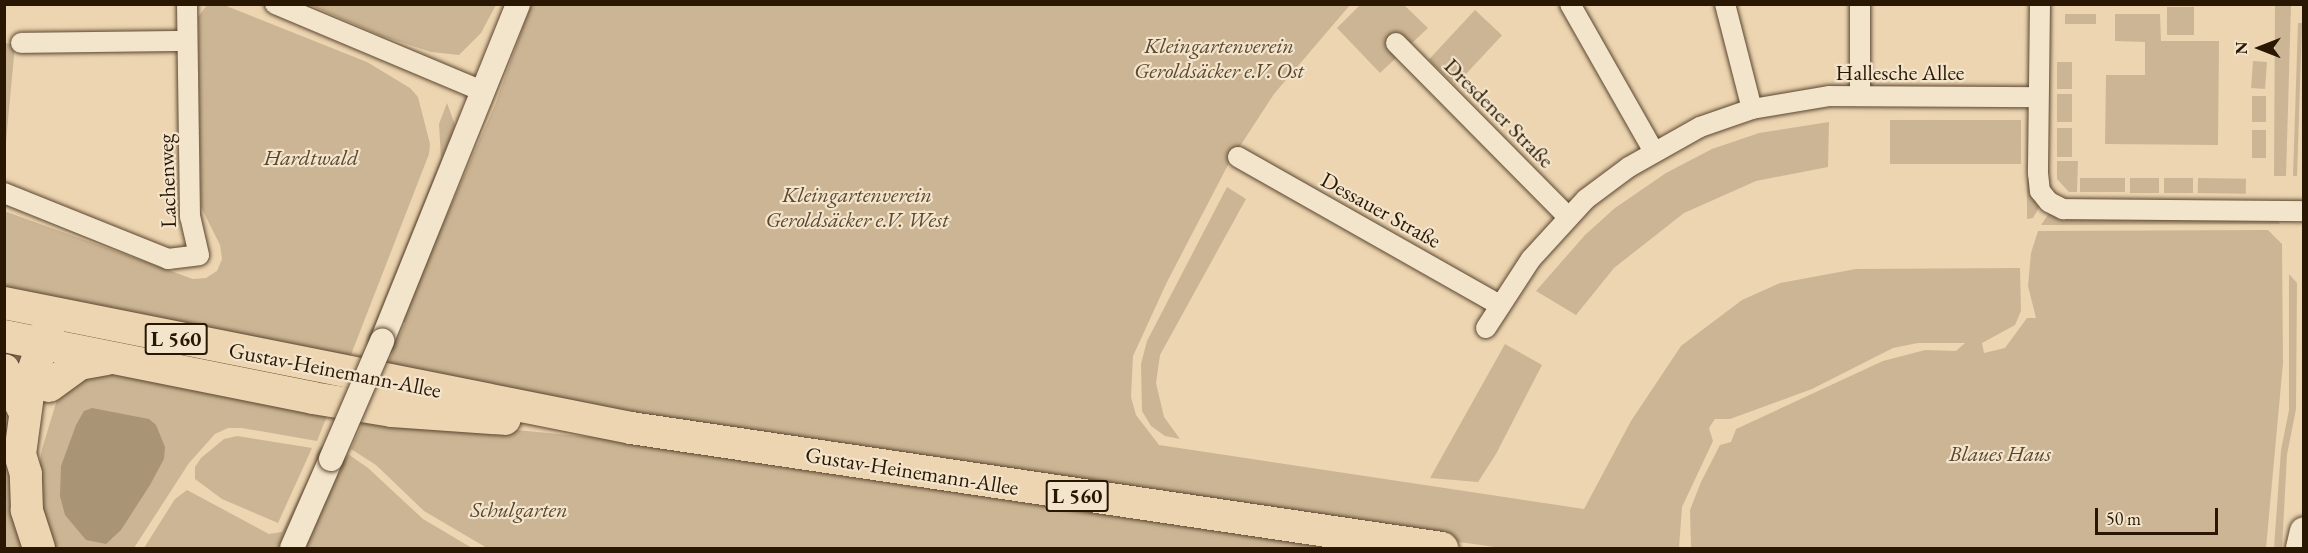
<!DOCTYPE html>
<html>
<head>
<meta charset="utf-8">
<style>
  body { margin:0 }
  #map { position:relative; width:2308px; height:553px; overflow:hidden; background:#edd5b1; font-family:"EB Garamond",serif }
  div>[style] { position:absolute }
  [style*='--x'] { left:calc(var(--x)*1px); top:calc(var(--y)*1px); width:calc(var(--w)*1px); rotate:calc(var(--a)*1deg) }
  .green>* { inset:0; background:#ccb594; transform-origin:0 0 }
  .water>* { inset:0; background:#aa9476 }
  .roads { filter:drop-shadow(0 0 2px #5a462f) drop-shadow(0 0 2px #5a462f) }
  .minor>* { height:20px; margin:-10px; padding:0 10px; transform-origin:10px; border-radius:10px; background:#f3e4cc }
  .tertiary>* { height:24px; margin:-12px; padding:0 12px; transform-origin:12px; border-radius:12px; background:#f3e4cc }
  .secondary>* { height:28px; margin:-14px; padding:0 14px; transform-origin:14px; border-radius:14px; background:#f3e4cc }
  .primary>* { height:32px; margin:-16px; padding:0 16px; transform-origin:16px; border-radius:16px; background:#edd5b1 }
  .bridges { filter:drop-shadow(0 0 2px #5a462f) drop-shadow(0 0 2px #5a462f) }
  .tertiary-bridge>* { height:24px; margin:-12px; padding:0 12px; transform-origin:12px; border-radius:12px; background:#f3e4cc }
  span { translate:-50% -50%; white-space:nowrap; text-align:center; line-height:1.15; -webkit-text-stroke:4.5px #f3e4cc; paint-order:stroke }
  .shield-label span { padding:2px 4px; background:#f3e4cc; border:2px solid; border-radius:4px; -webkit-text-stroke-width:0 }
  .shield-label { font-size:21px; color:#291704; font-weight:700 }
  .park-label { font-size:22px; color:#5a462f; font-style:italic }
  .street-label { font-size:22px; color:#291704 }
  .frame { position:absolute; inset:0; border:6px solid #291704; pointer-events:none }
  .north { position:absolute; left:2230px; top:18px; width:60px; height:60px; -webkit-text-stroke:4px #f3e4cc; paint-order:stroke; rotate:270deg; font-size:16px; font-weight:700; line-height:24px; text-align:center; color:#291704 }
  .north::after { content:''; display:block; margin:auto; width:21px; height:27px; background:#291704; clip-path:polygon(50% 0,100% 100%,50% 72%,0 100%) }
  .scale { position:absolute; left:2095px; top:508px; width:123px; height:27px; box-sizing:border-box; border:3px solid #291704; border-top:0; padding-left:8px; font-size:18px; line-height:21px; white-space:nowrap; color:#291704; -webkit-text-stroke:4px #f3e4cc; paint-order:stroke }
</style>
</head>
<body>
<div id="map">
  <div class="green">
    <div style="clip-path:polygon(1403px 4px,1428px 28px,1380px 73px,1337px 28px,1360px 5px)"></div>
    <div style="clip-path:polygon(207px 5px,224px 5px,367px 62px,410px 88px,418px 97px,430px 144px,429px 154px,347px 365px,5px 293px,4px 211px,193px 279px,206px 278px,217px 271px,222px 259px,220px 245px,201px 207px,198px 17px)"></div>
    <div style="clip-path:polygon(310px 5px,496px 5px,481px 33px,459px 55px,431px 52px,382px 36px)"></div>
    <div style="clip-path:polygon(531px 5px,1350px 5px,1274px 94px,1229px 163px,1167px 282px,1133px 356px,1131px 397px,1136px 415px,1159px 445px,1584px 509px,1631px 421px,1681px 346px,1742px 300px,1780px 283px,1856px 269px,2020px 268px,2021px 311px,2015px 325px,1982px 343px,1984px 353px,2005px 348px,2027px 318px,2036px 318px,2028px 286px,2031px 253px,2038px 231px,2268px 230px,2282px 244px,2283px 363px,2266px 548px,1691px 548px,1690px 510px,1701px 482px,1720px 445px,1731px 442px,1736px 429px,1883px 361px,1925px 350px,1956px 351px,1965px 343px,1918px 343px,1893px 348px,1812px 389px,1730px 419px,1715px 419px,1709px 428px,1713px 441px,1682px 507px,1679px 548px,1502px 548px,1125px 495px,385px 371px,405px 323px,401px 320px,495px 105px)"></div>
    <div style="clip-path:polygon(2275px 5px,2291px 5px,2286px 176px,2274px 176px)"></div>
    <div style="left:2167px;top:7px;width:27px;height:28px"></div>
    <div style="left:1475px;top:10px;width:37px;height:68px;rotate:43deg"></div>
    <div style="left:2065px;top:14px;width:31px;height:10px"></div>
    <div style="clip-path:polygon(2115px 14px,2160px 14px,2161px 41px,2219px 41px,2218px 145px,2105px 144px,2106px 75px,2145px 75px,2145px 42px,2115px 41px)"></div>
    <div style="clip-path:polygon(2298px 23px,2302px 23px,2301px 55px,2297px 176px,2293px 176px)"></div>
    <div style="clip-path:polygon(5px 43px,15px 45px,5px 152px)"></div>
    <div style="left:2253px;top:61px;width:14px;height:27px;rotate:4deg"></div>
    <div style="left:2057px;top:62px;width:15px;height:27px"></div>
    <div style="left:2057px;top:94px;width:15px;height:28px"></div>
    <div style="left:2252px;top:96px;width:14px;height:26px"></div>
    <div style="clip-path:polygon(447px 103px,455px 125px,452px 139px,373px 337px,369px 336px,441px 158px,439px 124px)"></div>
    <div style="left:1890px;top:120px;width:131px;height:44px"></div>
    <div style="clip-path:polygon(1829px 122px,1828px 167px,1756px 181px,1684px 213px,1614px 268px,1576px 315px,1536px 291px,1585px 235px,1615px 208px,1666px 173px,1712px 149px,1759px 133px)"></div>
    <div style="left:2057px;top:128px;width:15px;height:29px"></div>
    <div style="left:2252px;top:130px;width:14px;height:28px"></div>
    <div style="clip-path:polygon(2057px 161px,2078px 161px,2077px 192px,2069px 192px,2057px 179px)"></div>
    <div style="clip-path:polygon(2031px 178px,2041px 204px,2033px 218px,2027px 219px,2027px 179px)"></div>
    <div style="left:2080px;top:178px;width:45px;height:14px"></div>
    <div style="left:2130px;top:178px;width:29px;height:15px"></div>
    <div style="left:2164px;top:178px;width:29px;height:15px"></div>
    <div style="left:2198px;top:178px;width:48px;height:15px;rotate:1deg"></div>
    <div style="clip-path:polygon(1227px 187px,1246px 199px,1160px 355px,1156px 383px,1164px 417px,1180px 439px,1165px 436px,1151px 426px,1142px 411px,1141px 364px,1147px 341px)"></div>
    <div style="clip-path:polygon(2050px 212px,2278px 220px,2280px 224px,2041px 225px)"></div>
    <div style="clip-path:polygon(2289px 274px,2297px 283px,2296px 409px,2287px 455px,2282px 548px,2274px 548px,2281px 450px,2289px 410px)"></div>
    <div style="clip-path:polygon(1505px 344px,1542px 365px,1496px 454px,1478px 482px,1430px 478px)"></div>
    <div style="clip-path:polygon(89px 369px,329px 411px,317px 441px,242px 428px,228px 428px,215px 434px,189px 463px,134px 548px,52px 548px,44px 534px,37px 479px,42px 449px,59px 393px)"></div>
    <div style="clip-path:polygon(4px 380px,28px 548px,5px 548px)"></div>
    <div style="clip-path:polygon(366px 416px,664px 444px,1358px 548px,487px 548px,424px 511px,376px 465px,351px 449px)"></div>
    <div style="clip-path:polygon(237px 436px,312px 448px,278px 523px,222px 499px,195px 479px,195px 467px,201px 458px,224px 439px)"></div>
    <div style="clip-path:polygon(348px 454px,368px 468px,423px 519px,472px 548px,305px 548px,336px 472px,340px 473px)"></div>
    <div style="clip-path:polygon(319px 456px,322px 457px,282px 548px,144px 548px,175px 499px,187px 490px,269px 534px,282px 532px)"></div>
  </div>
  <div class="water">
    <div style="clip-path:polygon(92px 408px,149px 419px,156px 425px,165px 447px,164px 459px,150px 485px,121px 530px,106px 544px,86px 540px,65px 515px,60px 496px,61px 466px,76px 425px,84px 411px)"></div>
  </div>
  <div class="roads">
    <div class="minor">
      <div style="--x:275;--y:4;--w:227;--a:22.8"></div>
      <div style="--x:1570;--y:4;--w:170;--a:60.4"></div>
      <div style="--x:1725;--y:4;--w:108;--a:75.6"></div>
      <div style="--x:2040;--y:4;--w:169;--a:90.7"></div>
      <div style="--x:2038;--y:173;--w:18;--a:84"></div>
      <div style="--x:2040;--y:191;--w:14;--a:51"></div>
      <div style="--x:2049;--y:202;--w:16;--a:27"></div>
      <div style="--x:2063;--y:209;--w:241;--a:0.5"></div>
      <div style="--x:21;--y:43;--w:166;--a:-0.7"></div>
      <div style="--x:1396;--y:43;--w:245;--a:45.3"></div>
      <div style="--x:1860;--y:96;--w:92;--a:-90"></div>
      <div style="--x:1238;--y:157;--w:301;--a:29.5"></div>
      <div style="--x:4;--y:193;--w:177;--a:21.9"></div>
      <div style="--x:168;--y:259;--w:31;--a:-7"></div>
      <div style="--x:199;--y:255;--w:39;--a:-103"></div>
      <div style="--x:190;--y:217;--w:213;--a:-90.8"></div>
      <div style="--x:1486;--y:328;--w:82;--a:-56.9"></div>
      <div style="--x:1531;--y:259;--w:81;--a:-47.5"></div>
      <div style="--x:1586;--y:199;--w:54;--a:-36.7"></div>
      <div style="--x:1629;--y:167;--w:81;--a:-29.4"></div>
      <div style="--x:1700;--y:127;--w:55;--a:-19.1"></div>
      <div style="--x:1752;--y:109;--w:79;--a:-9.5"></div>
      <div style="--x:1830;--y:96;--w:208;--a:0.3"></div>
    </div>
    <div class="tertiary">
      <div style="--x:382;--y:341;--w:363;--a:-68"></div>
      <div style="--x:292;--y:548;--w:97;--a:-66.3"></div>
    </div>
    <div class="secondary">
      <div style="--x:2300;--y:548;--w:17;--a:-77"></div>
    </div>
    <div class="primary">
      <div style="--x:4;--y:303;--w:639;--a:11.27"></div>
      <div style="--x:631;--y:428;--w:820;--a:8.42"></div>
      <div style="--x:4;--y:336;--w:315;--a:11.3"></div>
      <div style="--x:313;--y:398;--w:80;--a:9.3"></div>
      <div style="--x:392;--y:411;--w:113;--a:4"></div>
      <div style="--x:4;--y:370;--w:46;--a:64"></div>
      <div style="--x:49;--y:386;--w:37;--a:-36"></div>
      <div style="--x:79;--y:364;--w:27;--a:-10"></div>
      <div style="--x:39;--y:548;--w:40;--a:-108"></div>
      <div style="--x:27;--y:510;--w:36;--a:-92"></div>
      <div style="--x:26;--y:474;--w:21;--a:-107"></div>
      <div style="--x:20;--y:454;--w:75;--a:-82.3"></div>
      <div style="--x:30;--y:380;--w:57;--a:-70.6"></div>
    </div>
  </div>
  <div class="bridges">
    <div class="tertiary-bridge">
      <div style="--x:331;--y:459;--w:129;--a:-66.6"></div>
    </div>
  </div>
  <div class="shield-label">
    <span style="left:176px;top:339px">L 560</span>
    <span style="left:1077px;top:496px">L 560</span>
  </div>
  <div class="park-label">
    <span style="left:1219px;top:58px">Kleingartenverein<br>Geroldsäcker e.V. Ost</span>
    <span style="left:311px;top:158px">Hardtwald</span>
    <span style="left:857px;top:207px">Kleingartenverein<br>Geroldsäcker e.V. West</span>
    <span style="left:2000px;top:454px">Blaues Haus</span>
    <span style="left:519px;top:510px">Schulgarten</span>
  </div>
  <div class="street-label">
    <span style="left:1900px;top:73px">Hallesche Allee</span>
    <span style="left:1499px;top:113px;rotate:45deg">Dresdener Straße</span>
    <span style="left:167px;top:181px;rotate:-92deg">Lachenweg</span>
    <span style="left:1381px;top:210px;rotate:29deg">Dessauer Straße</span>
    <span style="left:335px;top:370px;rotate:11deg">Gustav-Heinemann-Allee</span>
    <span style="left:912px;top:471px;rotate:9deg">Gustav-Heinemann-Allee</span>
  </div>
  <div class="frame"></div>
  <div class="north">N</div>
  <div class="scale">50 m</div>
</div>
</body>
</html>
